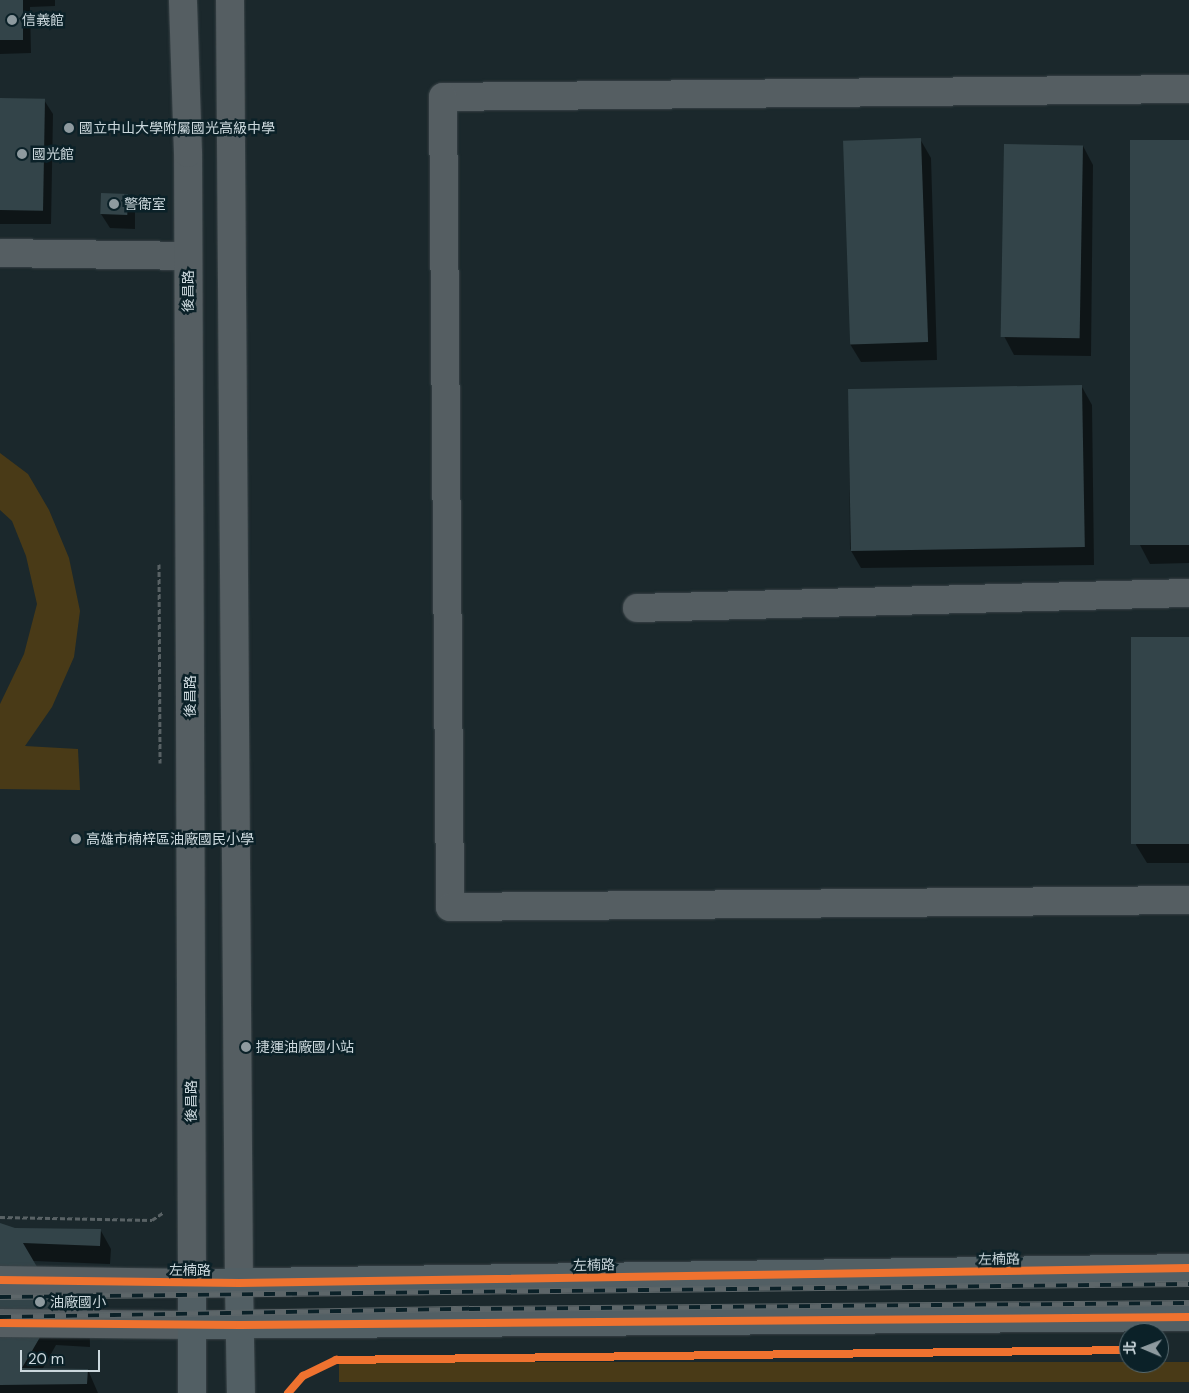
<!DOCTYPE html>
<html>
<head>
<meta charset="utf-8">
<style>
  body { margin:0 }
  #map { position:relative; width:1189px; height:1393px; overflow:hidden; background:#1b282c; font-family:"DM Sans","Noto Sans TC",sans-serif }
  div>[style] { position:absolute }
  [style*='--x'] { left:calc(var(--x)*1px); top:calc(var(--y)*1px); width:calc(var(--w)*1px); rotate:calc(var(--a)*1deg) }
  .green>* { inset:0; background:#493a17; transform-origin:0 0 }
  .shadow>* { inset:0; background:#0007 }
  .building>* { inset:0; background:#334449; transform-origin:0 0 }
  .path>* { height:3px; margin-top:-1.5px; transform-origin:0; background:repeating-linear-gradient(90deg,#596265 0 5px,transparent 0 7.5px) }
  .roads { filter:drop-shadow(0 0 1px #394347) drop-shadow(0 0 1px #394347) }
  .minor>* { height:28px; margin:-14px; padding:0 14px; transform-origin:14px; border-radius:14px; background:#555e62 }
  .major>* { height:28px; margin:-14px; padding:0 14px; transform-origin:14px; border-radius:14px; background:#525f64 }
  .rail>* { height:5.5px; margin-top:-2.75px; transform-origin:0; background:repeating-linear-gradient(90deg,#0b2128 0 11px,#5d6669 0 22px); box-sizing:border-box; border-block:1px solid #5d6669 }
  .cycleway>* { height:8px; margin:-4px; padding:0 4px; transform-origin:4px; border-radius:4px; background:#ef722f }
  .dots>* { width:14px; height:14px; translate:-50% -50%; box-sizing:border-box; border:2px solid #0b2128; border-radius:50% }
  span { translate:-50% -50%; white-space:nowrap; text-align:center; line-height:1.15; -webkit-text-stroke:5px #0b2128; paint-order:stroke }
  .poi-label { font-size:14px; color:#ccd8dd }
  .left { translate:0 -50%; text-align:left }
  .street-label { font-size:14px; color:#ccd8dd }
  .north { position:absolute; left:1119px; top:1323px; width:50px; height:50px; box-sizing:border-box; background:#0b2128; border:1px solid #586a70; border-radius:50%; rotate:271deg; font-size:14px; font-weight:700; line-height:20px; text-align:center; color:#ccd8dd }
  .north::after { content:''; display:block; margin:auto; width:18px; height:22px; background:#8e9a9f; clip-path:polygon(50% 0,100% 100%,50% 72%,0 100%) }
  .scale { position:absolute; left:20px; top:1350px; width:80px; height:22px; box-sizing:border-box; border:2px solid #ccd8dd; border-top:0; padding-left:6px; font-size:15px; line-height:18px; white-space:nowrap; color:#ccd8dd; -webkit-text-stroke:4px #0b2128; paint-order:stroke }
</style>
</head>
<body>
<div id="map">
  <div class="green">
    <div style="clip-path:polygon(0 453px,28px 474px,49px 510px,69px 558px,80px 611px,74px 657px,52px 707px,25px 746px,78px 749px,80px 790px,0 789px,0 704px,24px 654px,37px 604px,26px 556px,12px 521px,0 510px)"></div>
    <div style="left:1189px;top:1362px;width:20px;height:850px;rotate:90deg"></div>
  </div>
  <div class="shadow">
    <div style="clip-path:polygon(0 0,55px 0,55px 6px,30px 7px,31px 53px,0 54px)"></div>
    <div style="clip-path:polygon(0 99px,44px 100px,53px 114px,51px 224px,0 224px)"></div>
    <div style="clip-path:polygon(920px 139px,931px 158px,937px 360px,861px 362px,850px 344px)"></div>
    <div style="clip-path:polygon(1189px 141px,1189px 563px,1150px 564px,1140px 545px,1131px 142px)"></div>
    <div style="clip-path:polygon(1083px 146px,1093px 165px,1091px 356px,1014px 355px,1004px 336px)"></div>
    <div style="clip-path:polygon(102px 194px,127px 195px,135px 209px,135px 229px,110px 228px,101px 214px)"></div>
    <div style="clip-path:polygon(1082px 387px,1092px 405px,1094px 565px,861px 568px,850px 549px,849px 389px)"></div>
    <div style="clip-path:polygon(1189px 638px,1189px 863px,1147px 863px,1136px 845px)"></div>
    <div style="clip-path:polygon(0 1225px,15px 1229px,101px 1231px,111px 1249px,110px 1264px,33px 1261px,42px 1278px,79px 1279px,89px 1298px,90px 1347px,56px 1345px,42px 1370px,88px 1370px,98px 1393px,0 1393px)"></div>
  </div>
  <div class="building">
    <div style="left:0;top:0;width:23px;height:40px"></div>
    <div style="left:0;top:98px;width:45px;height:112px;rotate:1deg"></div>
    <div style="left:921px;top:138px;width:204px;height:78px;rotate:88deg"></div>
    <div style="left:1189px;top:140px;width:405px;height:59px;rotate:90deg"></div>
    <div style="left:1004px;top:144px;width:79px;height:193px;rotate:1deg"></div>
    <div style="left:101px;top:193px;width:27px;height:21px;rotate:2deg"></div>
    <div style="left:1082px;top:385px;width:162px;height:234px;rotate:89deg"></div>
    <div style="left:1189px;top:637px;width:207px;height:58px;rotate:90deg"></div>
    <div style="clip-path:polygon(0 1223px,15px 1228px,101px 1229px,100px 1246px,23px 1243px,43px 1277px,79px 1278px,80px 1329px,46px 1327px,22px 1368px,88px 1369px,87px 1384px,0 1385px)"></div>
  </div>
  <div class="path">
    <div style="--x:159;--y:564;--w:199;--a:89.7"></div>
    <div style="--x:0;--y:1217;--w:152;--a:1.1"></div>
    <div style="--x:152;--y:1220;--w:14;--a:-34"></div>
  </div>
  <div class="roads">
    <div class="minor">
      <div style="--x:230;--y:0;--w:1283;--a:89.6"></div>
      <div style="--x:1189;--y:89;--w:746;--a:179.39"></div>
      <div style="--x:443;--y:97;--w:810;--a:89.5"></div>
      <div style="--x:450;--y:907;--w:739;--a:-0.54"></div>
      <div style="--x:0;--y:253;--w:188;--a:0.9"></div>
      <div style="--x:637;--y:608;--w:552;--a:-1.56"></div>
      <div style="--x:0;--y:1280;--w:192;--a:0.9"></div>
      <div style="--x:192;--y:1283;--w:1130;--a:-90.2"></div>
      <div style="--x:188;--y:153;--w:153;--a:-91.9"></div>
      <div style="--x:0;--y:1323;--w:191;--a:0.6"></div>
    </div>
    <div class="major">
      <div style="--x:239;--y:1283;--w:110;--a:89"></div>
      <div style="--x:191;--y:1325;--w:998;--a:-0.46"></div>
      <div style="--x:192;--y:1393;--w:110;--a:-90"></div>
      <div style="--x:192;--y:1283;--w:997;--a:-0.86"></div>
    </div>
  </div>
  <div class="rail">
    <div style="--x:0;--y:1297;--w:1189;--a:-0.63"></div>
    <div style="--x:0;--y:1317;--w:469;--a:-1"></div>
    <div style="--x:469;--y:1309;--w:720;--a:-0.48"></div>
  </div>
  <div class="cycleway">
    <div style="--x:0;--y:1280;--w:239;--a:0.7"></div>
    <div style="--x:239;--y:1283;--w:950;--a:-0.9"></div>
    <div style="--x:0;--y:1323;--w:240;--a:0.5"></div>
    <div style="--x:240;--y:1325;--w:949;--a:-0.48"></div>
    <div style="--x:288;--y:1393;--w:23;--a:-49"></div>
    <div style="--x:303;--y:1376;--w:37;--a:-26"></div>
    <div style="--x:336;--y:1360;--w:793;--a:-0.72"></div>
  </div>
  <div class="dots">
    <div style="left:12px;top:20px;background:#8e9a9f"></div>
    <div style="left:69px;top:128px;background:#8e9a9f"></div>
    <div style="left:22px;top:154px;background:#8e9a9f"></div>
    <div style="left:114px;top:204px;background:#8e9a9f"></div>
    <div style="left:76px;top:839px;background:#8e9a9f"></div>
    <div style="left:246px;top:1047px;background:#8e9a9f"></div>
    <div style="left:40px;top:1302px;background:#8e9a9f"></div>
  </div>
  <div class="poi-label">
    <span class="left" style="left:22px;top:20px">信義館</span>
    <span class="left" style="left:79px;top:128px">國立中山大學附屬國光高級中學</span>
    <span class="left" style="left:32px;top:154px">國光館</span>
    <span class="left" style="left:124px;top:204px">警衛室</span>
    <span class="left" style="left:86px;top:839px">高雄市楠梓區油廠國民小學</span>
    <span class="left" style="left:256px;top:1047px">捷運油廠國小站</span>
    <span class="left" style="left:50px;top:1302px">油廠國小</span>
  </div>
  <div class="street-label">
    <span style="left:188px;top:291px;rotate:-90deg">後昌路</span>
    <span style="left:190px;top:696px;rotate:-90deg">後昌路</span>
    <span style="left:191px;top:1101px;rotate:-90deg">後昌路</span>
    <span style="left:999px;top:1259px;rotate:-1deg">左楠路</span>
    <span style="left:594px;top:1265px;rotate:-1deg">左楠路</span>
    <span style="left:190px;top:1270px">左楠路</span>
  </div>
  <div class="north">北</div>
  <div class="scale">20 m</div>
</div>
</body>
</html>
